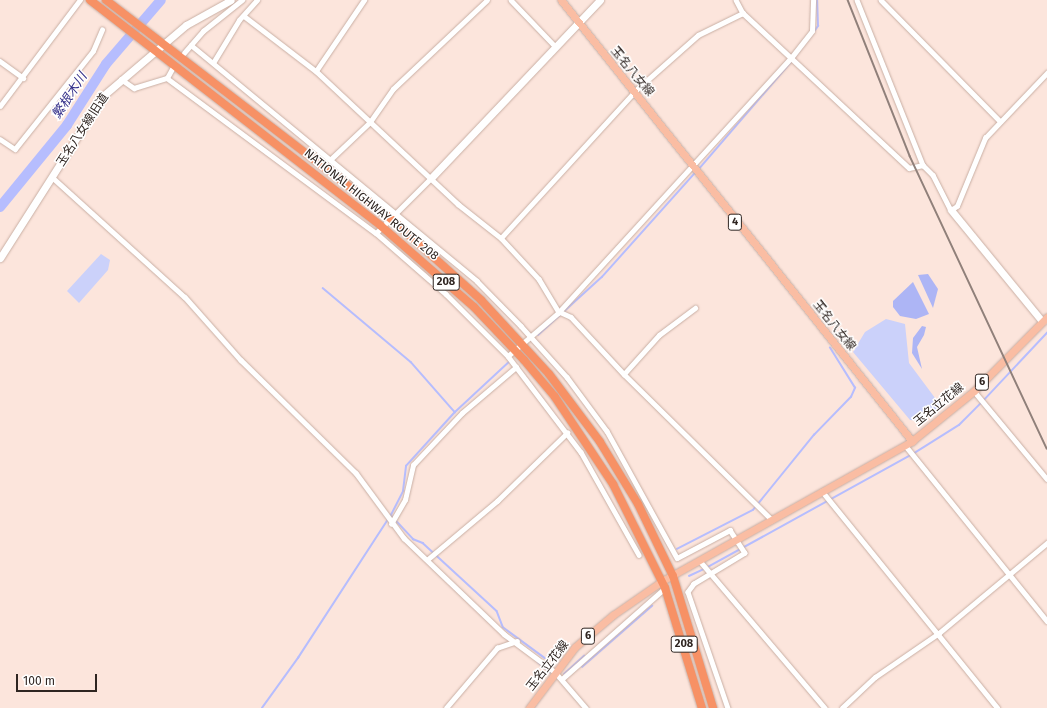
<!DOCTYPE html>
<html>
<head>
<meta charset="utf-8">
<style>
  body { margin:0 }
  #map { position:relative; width:1047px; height:708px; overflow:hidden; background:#fce5dc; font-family:"Fira Sans","Noto Sans JP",sans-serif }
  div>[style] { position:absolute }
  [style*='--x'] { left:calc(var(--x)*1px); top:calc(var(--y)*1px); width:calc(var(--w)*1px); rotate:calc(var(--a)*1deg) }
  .green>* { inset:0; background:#cbd1fa }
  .forest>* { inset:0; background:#adb5f5 }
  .stream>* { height:1.5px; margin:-0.75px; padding:0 0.75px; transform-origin:0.75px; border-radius:0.75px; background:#b6bdfe }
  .river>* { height:10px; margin:-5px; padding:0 5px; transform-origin:5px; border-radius:5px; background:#b6bdfe }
  .roads { filter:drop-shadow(0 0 1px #c9afa4) drop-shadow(0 0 1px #c9afa4) }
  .street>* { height:4.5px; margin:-2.25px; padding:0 2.25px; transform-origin:2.25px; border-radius:2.25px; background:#fff }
  .secondary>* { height:7px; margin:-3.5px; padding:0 3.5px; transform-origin:3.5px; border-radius:3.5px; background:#fff }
  .primary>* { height:7px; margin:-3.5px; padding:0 3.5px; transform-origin:3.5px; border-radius:3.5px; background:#fabda3 }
  .highway>* { height:8px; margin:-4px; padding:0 4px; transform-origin:4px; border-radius:4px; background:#f79165 }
  .rail>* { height:1.5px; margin:-0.75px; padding:0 0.75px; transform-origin:0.75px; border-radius:0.75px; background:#90807a }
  span { translate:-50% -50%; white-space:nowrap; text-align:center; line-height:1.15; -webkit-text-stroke:3px #fff; paint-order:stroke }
  .shield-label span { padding:1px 3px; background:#fff; border:1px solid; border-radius:3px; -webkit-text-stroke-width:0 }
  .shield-label { font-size:11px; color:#2f2521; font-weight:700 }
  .street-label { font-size:12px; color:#2f2521 }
  .water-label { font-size:13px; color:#342f89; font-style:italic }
  .scale { position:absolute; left:16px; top:674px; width:81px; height:18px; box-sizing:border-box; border:2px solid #2f2521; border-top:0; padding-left:5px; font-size:12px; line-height:14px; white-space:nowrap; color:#2f2521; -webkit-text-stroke:3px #fff; paint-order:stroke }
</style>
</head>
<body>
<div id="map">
  <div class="green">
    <div style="clip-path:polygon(101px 254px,110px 260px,108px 270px,79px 303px,67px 291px)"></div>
    <div style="clip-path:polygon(886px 319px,905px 324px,909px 363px,941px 406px,923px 421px,910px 420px,853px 352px,865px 332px)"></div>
  </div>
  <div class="forest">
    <div style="clip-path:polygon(928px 274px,938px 289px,933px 308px,918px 275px)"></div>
    <div style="clip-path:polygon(913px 282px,929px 314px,916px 319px,900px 316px,893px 307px,893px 301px)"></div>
    <div style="clip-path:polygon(922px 326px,926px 327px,924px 335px,917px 347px,922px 369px,912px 353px,913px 338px)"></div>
  </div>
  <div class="stream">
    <div style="--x:794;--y:58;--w:40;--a:-53"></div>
    <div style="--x:818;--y:26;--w:26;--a:-92"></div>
    <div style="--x:699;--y:169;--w:143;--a:-49.3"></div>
    <div style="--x:323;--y:288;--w:115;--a:40.1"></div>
    <div style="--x:411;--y:362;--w:67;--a:48.7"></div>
    <div style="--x:538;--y:335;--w:86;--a:-42.2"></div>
    <div style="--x:602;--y:277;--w:140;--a:-48.2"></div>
    <div style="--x:984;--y:400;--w:92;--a:-46.8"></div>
    <div style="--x:391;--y:515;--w:33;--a:47"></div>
    <div style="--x:413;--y:539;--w:11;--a:22"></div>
    <div style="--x:423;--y:543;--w:100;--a:42.6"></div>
    <div style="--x:497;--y:611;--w:17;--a:69"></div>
    <div style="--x:503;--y:627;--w:52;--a:36.4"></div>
    <div style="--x:677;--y:549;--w:85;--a:-27.2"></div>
    <div style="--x:753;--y:510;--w:97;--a:-50.9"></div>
    <div style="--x:814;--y:435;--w:53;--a:-45.8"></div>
    <div style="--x:851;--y:397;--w:10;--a:-66"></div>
    <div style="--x:855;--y:388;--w:47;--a:-122"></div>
    <div style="--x:708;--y:567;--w:234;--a:-28.9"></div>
    <div style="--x:913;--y:454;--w:54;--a:-32.2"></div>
    <div style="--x:959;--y:425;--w:31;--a:-45"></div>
    <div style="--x:689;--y:576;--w:17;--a:-25"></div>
    <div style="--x:538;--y:662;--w:16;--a:40"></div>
    <div style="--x:582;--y:667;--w:93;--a:-41.1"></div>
    <div style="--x:564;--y:674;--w:27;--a:-42"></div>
    <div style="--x:465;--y:689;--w:54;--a:-49.5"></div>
    <div style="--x:262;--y:708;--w:62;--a:-54.2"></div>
    <div style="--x:298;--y:658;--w:171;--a:-57"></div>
    <div style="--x:391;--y:515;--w:27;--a:-63"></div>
    <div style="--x:403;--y:491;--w:25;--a:-83"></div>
    <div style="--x:406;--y:466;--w:73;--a:-47.8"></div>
    <div style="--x:455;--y:412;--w:74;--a:-42.8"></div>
    <div style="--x:449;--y:708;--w:6;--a:-51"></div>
  </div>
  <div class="river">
    <div style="--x:0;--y:207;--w:106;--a:-50.7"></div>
    <div style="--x:67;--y:125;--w:72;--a:-57.4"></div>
    <div style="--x:106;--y:64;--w:84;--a:-49.3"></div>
  </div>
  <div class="roads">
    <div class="street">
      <div style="--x:511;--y:0;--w:62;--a:46.3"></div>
      <div style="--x:736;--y:0;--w:15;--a:62"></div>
      <div style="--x:743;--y:13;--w:227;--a:43"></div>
      <div style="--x:909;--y:168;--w:14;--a:-12"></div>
      <div style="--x:857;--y:0;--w:178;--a:68.2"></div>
      <div style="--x:923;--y:165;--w:14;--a:45"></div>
      <div style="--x:933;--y:175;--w:39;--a:63"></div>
      <div style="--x:951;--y:210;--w:7;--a:-34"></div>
      <div style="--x:957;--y:206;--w:74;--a:-67.6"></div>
      <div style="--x:985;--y:138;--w:90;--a:-46.4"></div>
      <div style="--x:881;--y:0;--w:170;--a:45.5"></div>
      <div style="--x:244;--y:16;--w:91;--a:37.4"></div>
      <div style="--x:316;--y:71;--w:195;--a:43.1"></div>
      <div style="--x:458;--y:204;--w:55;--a:38.3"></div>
      <div style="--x:501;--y:238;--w:56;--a:47.2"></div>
      <div style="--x:539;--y:279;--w:37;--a:59"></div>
      <div style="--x:558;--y:311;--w:14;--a:25"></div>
      <div style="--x:571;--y:317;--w:78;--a:47.1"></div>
      <div style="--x:624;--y:374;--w:52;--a:-48.1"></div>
      <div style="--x:659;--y:335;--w:45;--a:-36.9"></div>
      <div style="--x:191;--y:45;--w:371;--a:39.5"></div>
      <div style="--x:477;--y:281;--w:63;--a:45.6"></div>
      <div style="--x:521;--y:326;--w:69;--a:48"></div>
      <div style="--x:567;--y:377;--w:67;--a:53.5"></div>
      <div style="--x:607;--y:431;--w:145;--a:61.1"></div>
      <div style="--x:677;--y:558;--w:60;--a:-27.8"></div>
      <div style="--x:730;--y:530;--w:27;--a:57"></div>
      <div style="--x:745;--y:553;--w:60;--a:148.7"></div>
      <div style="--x:694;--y:584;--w:10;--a:127"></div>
      <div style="--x:688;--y:592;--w:123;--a:71"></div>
      <div style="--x:184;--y:53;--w:29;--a:-49"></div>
      <div style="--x:203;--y:31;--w:50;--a:-38.5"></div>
      <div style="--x:0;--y:61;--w:29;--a:36"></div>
      <div style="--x:213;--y:63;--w:50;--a:-58.8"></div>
      <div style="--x:239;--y:20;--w:27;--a:-48"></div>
      <div style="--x:316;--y:71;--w:86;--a:-55.9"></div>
      <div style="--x:167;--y:78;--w:260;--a:36.6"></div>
      <div style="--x:376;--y:233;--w:93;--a:41.1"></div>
      <div style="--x:446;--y:294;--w:88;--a:45"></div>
      <div style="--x:508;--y:356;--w:121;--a:52.8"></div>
      <div style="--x:581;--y:452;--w:118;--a:60.6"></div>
      <div style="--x:121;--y:79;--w:16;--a:35"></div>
      <div style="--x:134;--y:88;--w:34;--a:-17"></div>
      <div style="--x:167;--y:78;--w:10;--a:-61"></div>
      <div style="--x:0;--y:106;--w:133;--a:-53"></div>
      <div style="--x:0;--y:139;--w:18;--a:34"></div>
      <div style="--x:15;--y:149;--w:125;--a:-51.5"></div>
      <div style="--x:93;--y:51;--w:23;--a:-67"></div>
      <div style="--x:330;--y:160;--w:55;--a:-43.5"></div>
      <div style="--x:370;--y:122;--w:40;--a:-55.1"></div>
      <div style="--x:393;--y:89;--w:129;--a:-43.4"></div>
      <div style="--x:52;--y:177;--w:179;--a:42.1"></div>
      <div style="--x:185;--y:297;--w:84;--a:48.4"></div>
      <div style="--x:241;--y:360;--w:161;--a:44.5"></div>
      <div style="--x:356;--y:473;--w:81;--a:53.6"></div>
      <div style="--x:404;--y:538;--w:139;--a:43.8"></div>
      <div style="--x:504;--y:634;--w:64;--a:36.7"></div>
      <div style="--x:555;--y:672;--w:48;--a:49.3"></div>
      <div style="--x:376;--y:233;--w:79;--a:-45"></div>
      <div style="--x:501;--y:238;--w:199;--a:-47.6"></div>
      <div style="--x:635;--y:91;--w:84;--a:-41.6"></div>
      <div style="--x:698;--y:35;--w:50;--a:-26.1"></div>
      <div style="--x:508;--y:356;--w:66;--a:-40.7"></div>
      <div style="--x:558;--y:313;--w:345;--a:-47.6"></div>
      <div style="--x:791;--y:58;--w:34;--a:-52"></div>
      <div style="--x:812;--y:31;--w:31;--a:-88"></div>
      <div style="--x:624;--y:374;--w:208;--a:44.6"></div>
      <div style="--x:974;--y:391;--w:114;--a:50.3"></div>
      <div style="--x:905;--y:445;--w:226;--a:51.1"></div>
      <div style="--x:822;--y:491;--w:279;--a:51"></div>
      <div style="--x:391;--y:524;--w:28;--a:-60"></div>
      <div style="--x:405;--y:500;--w:36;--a:-77"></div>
      <div style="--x:413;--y:465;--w:71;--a:-46.7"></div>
      <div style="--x:462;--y:413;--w:71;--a:-40.4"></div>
      <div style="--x:427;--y:560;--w:92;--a:-40.1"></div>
      <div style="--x:497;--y:501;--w:98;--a:-44.2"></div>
      <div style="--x:700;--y:561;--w:193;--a:49.6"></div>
      <div style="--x:562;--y:679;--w:137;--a:-41.5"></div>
      <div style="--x:446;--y:708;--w:79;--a:-49.6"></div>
      <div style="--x:497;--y:648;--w:21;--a:-19"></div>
      <div style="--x:842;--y:708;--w:45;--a:-43.2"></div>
      <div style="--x:875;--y:677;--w:78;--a:-34.5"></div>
      <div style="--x:939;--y:633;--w:141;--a:-39.8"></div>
    </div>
    <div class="secondary">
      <div style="--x:432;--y:177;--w:244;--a:-46.5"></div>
      <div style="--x:951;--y:210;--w:144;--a:50.7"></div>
      <div style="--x:0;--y:258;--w:193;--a:-57.5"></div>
      <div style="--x:104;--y:95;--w:108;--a:-40.5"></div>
      <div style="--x:186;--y:25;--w:51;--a:-29.1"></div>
    </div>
    <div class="primary">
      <div style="--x:561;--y:0;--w:564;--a:51.48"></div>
      <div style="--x:529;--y:708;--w:76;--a:-53"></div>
      <div style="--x:575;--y:647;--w:50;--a:-40.1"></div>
      <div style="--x:613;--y:615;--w:60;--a:-34.8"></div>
      <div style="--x:662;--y:581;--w:287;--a:-29.2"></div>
      <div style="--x:912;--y:441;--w:80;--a:-38.9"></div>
      <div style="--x:974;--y:391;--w:104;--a:-45.4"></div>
    </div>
    <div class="highway">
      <div style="--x:90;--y:0;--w:368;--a:37.8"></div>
      <div style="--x:381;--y:226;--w:123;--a:41.1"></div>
      <div style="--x:474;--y:307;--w:73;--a:46.7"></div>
      <div style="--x:524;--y:360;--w:48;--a:50"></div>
      <div style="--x:555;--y:397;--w:105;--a:56.3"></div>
      <div style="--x:613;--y:484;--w:116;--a:63.4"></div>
      <div style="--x:665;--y:588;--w:126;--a:72.9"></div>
      <div style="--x:106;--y:0;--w:358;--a:37.5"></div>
      <div style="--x:390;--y:218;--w:122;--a:42"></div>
      <div style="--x:481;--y:300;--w:100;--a:47.4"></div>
      <div style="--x:549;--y:374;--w:85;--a:53.1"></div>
      <div style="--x:600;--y:442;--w:73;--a:58.5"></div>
      <div style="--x:638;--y:504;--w:80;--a:64.1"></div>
      <div style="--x:673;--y:576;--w:138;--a:73.1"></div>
    </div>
  </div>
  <div class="rail">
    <div style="--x:848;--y:0;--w:168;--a:68.3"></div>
    <div style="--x:910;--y:156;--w:323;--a:64.9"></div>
  </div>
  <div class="shield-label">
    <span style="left:735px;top:222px">4</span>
    <span style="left:446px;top:282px">208</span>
    <span style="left:982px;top:382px">6</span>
    <span style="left:588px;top:636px">6</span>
    <span style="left:684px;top:644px">208</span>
  </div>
  <div class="street-label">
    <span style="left:632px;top:72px;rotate:50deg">玉名八女線</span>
    <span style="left:83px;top:130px;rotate:-57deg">玉名八女線旧道</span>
    <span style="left:371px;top:205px;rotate:39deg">NATIONAL HIGHWAY ROUTE 208</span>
    <span style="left:834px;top:326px;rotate:51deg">玉名八女線</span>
    <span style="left:939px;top:405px;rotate:-39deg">玉名立花線</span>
    <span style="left:548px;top:666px;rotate:-52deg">玉名立花線</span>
  </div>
  <div class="water-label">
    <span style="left:70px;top:96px;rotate:-57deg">繁根木川</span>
  </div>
  <div class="scale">100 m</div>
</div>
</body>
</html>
